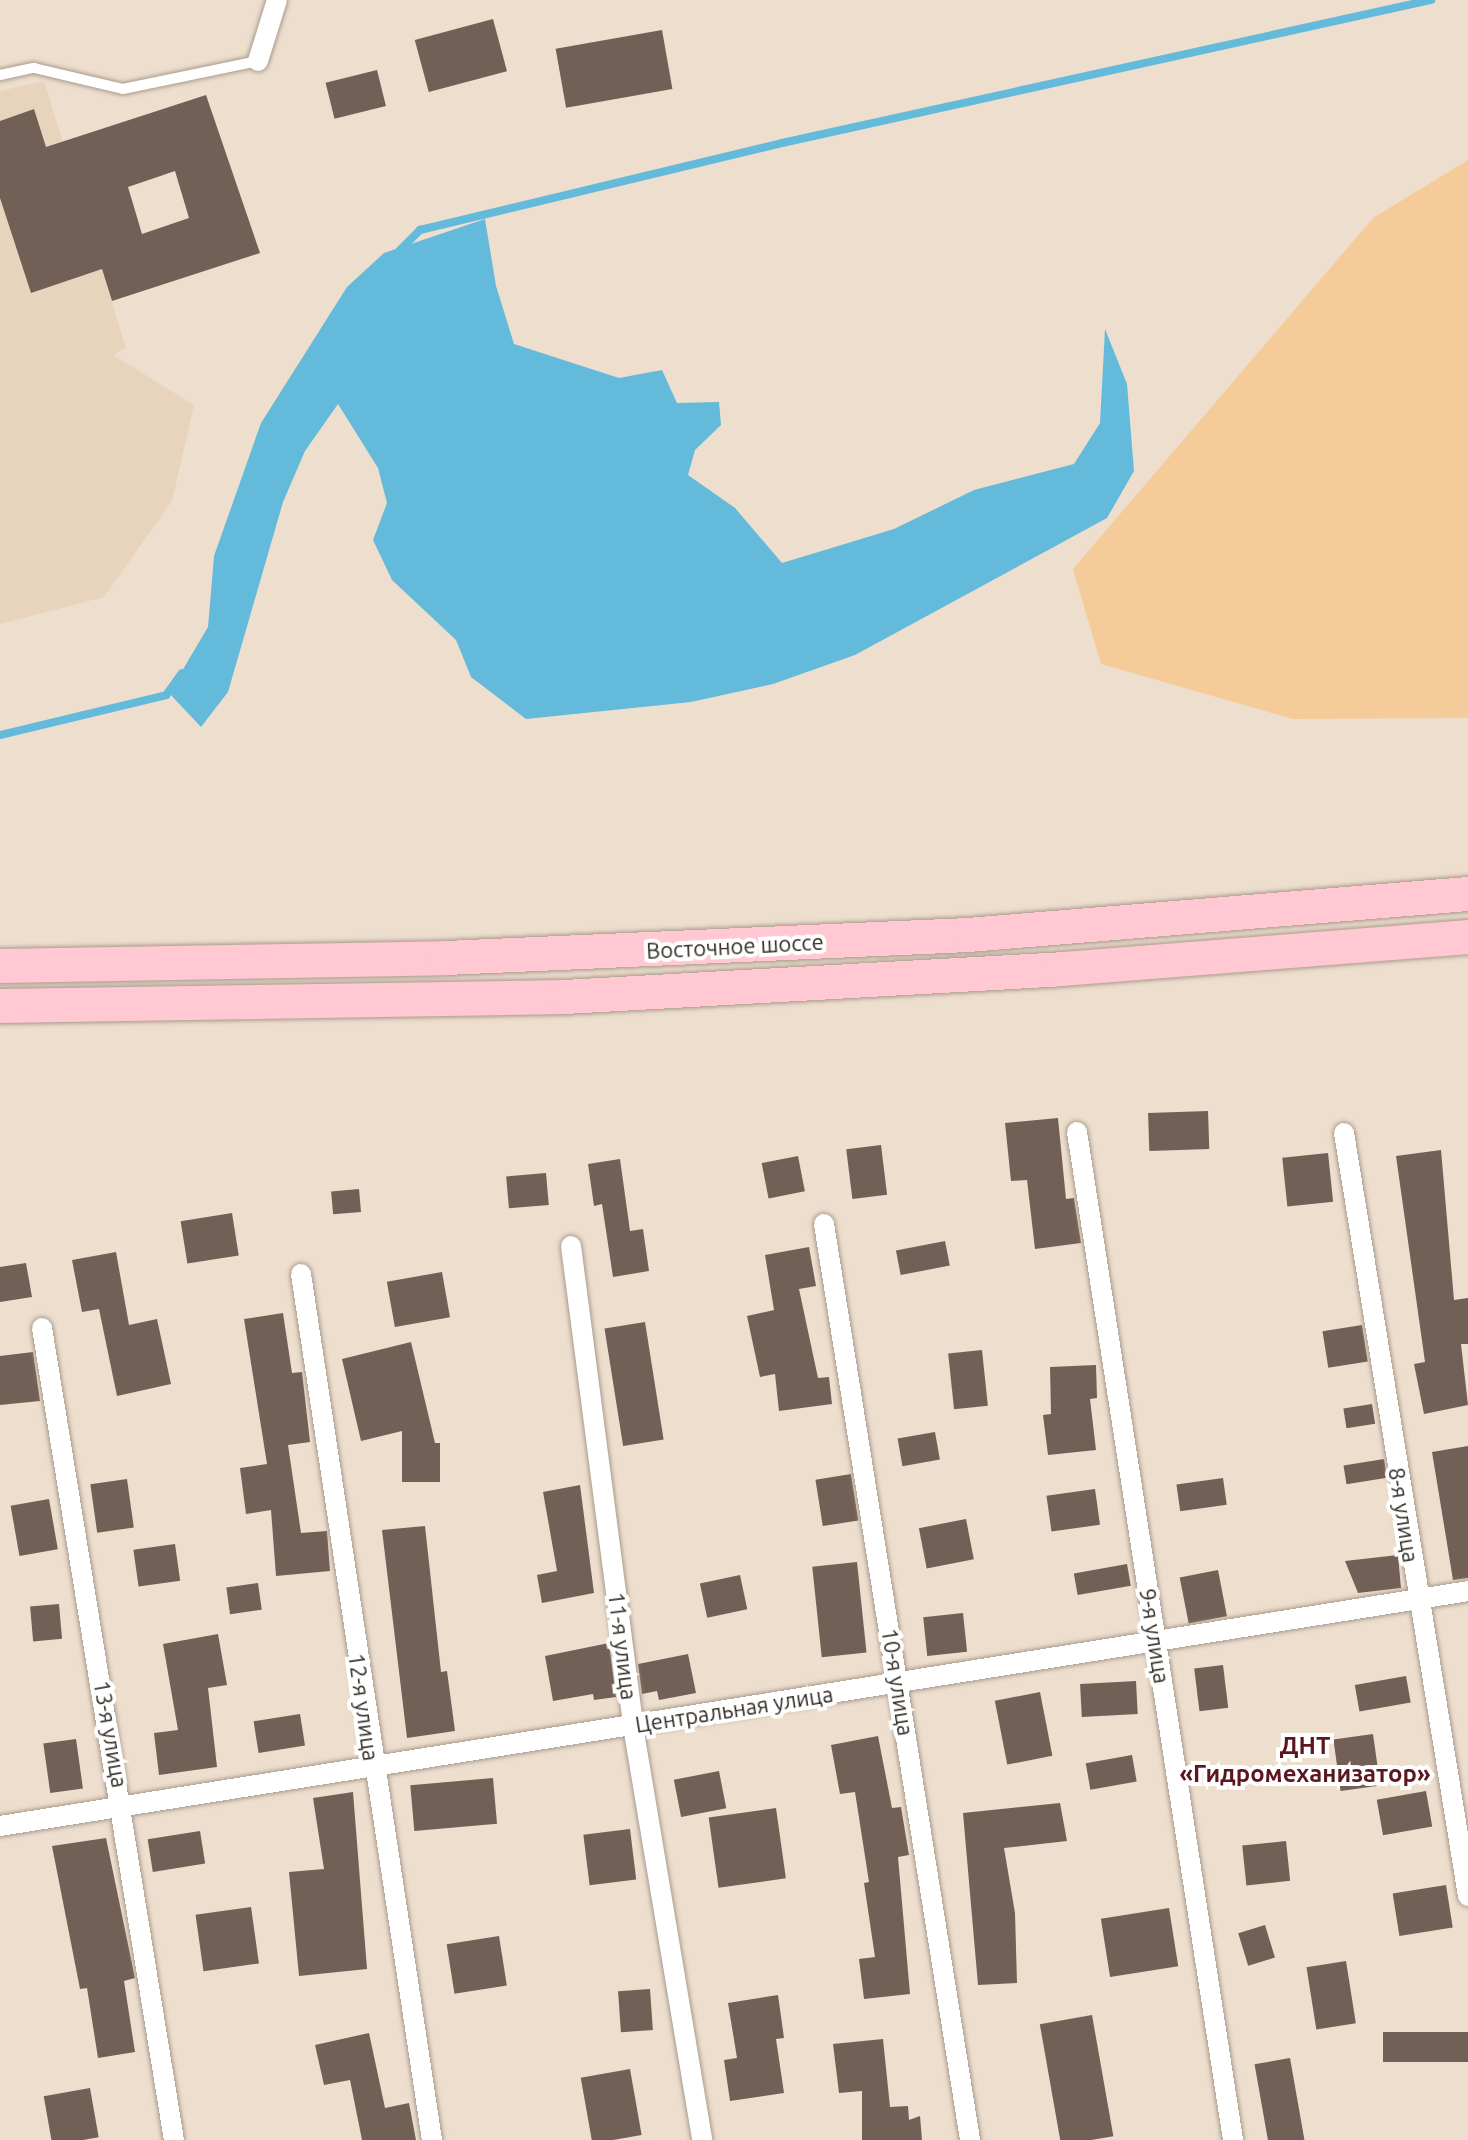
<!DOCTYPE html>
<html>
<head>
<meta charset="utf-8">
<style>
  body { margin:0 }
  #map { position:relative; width:1468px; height:2140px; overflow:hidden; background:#eddece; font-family:Ubuntu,sans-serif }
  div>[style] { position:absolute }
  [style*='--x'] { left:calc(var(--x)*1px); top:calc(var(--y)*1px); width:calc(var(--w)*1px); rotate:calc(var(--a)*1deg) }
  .built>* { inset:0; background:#e8d4bd }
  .green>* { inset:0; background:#f5cb9a }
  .water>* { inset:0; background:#64bada }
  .stream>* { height:8px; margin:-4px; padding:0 4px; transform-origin:4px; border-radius:4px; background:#64bada }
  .building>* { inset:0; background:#726057; transform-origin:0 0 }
  .roads { filter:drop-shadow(0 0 2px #a99b8c) drop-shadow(0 0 2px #a99b8c) }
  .service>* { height:10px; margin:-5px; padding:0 5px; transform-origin:5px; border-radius:5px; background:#fff }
  .minor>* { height:20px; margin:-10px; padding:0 10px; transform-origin:10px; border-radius:10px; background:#fff }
  .trunk>* { height:34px; margin:-17px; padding:0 17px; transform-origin:17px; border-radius:17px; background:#ffc8d3 }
  span { translate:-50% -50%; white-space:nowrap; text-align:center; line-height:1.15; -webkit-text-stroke:8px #fff; paint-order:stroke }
  .street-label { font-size:22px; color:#312c25 }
  .neighbourhood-label { font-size:24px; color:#5b1620; font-weight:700 }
</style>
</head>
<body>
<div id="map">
  <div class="built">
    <div style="clip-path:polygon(44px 81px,126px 348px,113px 355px,194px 405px,172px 501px,104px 597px,0 624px,0 91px)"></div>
  </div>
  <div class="green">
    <div style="clip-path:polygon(1468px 160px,1468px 718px,1293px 719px,1101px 664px,1073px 569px,1373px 218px)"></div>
  </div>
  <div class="water">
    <div style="clip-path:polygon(485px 219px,496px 286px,514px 344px,619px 378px,662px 370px,677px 403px,719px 402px,721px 425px,695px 450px,688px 475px,735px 508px,782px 563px,894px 529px,974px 490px,1074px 464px,1100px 423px,1105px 329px,1127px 384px,1134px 471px,1107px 518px,855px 655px,773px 684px,691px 702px,526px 719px,471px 677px,456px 640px,392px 580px,373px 540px,387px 503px,378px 468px,338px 404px,305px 451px,283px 502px,228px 692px,201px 727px,169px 693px,208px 627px,214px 556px,261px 423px,347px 287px,384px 253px)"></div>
  </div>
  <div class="stream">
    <div style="--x:399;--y:251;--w:30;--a:-45"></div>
    <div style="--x:420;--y:230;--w:372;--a:-13.5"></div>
    <div style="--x:782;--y:143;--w:665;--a:-12.43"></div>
    <div style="--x:0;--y:735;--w:171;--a:-13.5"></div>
    <div style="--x:166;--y:695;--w:27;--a:-54"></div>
  </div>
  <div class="building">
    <div style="left:493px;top:19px;width:54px;height:81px;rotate:75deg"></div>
    <div style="left:662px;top:30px;width:60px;height:108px;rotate:80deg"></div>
    <div style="left:377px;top:70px;width:37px;height:53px;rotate:76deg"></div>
    <div style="clip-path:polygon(evenodd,206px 95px,260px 253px,112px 301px,102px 269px,31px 293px,0 198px,0 121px,34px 109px,46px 147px,206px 95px,175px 171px,189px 218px,142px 234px,128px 187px,175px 171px)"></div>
    <div style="left:1208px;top:1111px;width:38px;height:60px;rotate:88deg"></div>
    <div style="clip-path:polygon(1058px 1118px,1066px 1199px,1074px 1198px,1081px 1243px,1035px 1249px,1027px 1180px,1011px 1181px,1005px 1123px)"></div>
    <div style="left:881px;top:1145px;width:50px;height:35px;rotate:83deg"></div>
    <div style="clip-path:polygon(1441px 1150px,1454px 1300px,1468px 1298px,1468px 1344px,1461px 1344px,1468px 1405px,1424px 1414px,1414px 1364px,1425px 1362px,1396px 1156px)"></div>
    <div style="left:1328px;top:1153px;width:49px;height:46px;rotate:84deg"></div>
    <div style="left:798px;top:1156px;width:36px;height:37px;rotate:79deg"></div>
    <div style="clip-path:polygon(620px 1159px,630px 1231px,643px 1229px,649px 1271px,613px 1277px,602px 1204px,594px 1206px,588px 1164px)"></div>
    <div style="left:546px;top:1173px;width:32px;height:40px;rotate:85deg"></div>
    <div style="left:359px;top:1189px;width:23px;height:28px;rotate:85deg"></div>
    <div style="left:232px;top:1213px;width:43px;height:52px;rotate:81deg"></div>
    <div style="left:945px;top:1241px;width:25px;height:50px;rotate:79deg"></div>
    <div style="clip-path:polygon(809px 1247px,816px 1286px,799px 1289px,818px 1378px,829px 1377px,832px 1404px,779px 1411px,775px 1374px,760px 1377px,747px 1316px,774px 1310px,765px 1255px)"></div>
    <div style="clip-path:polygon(116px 1252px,129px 1325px,157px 1319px,171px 1384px,117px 1396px,99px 1309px,82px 1312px,72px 1260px)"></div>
    <div style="clip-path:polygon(26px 1263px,32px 1297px,0 1302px,0 1267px)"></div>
    <div style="left:442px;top:1272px;width:46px;height:56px;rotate:80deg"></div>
    <div style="clip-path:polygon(283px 1313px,292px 1373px,302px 1372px,310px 1442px,288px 1445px,301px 1533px,327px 1531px,330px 1571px,276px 1576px,271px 1510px,246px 1514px,240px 1468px,267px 1464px,244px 1319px)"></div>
    <div style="left:645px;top:1322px;width:119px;height:41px;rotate:81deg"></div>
    <div style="left:1362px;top:1325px;width:37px;height:40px;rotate:81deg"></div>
    <div style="clip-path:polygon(411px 1342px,435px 1443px,440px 1443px,440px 1482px,402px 1482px,402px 1431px,361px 1441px,342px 1359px)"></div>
    <div style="left:982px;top:1350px;width:56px;height:34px;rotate:84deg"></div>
    <div style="clip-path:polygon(33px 1352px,40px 1401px,0 1405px,0 1356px)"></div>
    <div style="clip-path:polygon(1096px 1365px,1097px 1398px,1090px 1399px,1096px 1450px,1048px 1455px,1043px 1415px,1051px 1414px,1050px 1367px)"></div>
    <div style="left:1372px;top:1404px;width:20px;height:29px;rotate:81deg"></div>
    <div style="left:935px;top:1432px;width:28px;height:38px;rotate:80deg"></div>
    <div style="clip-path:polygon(1468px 1446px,1468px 1578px,1453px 1580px,1432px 1452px)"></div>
    <div style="left:1384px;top:1459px;width:19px;height:41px;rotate:81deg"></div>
    <div style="left:851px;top:1474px;width:47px;height:36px;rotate:81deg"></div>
    <div style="left:1223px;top:1478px;width:27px;height:47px;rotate:82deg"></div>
    <div style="left:127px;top:1479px;width:49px;height:37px;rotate:82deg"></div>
    <div style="clip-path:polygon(580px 1485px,594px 1593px,542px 1603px,537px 1575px,557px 1571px,543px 1492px)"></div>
    <div style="left:1095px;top:1489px;width:36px;height:49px;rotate:82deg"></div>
    <div style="left:49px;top:1499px;width:51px;height:39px;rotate:80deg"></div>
    <div style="left:966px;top:1519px;width:41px;height:48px;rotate:79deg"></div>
    <div style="clip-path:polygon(425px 1526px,441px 1672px,447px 1671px,455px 1731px,407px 1738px,382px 1530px)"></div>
    <div style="left:175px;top:1544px;width:37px;height:42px;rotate:82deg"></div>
    <div style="clip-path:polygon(1398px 1555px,1401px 1588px,1358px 1593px,1345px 1561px)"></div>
    <div style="left:857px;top:1562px;width:91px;height:45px;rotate:84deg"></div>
    <div style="left:1127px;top:1564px;width:22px;height:54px;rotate:80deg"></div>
    <div style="left:1218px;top:1570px;width:47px;height:39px;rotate:79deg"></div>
    <div style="left:740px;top:1575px;width:35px;height:41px;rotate:78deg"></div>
    <div style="left:258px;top:1583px;width:27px;height:32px;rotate:82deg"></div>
    <div style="left:59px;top:1604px;width:35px;height:29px;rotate:85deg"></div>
    <div style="left:963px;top:1613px;width:39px;height:40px;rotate:84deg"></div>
    <div style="clip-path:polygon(218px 1634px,227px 1685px,208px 1688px,217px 1767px,159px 1775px,154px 1733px,178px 1730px,163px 1644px)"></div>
    <div style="clip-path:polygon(609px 1643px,616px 1697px,594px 1700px,593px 1694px,553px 1701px,545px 1656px)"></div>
    <div style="clip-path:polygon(688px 1654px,696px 1693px,659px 1700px,657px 1691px,642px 1694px,638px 1664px)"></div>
    <div style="left:1223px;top:1665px;width:43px;height:29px;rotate:83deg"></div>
    <div style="left:1406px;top:1676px;width:27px;height:52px;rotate:80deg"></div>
    <div style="left:1136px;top:1681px;width:33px;height:56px;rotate:87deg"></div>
    <div style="left:1040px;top:1692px;width:65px;height:46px;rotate:79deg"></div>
    <div style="left:300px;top:1714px;width:32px;height:47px;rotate:81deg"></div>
    <div style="left:1373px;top:1734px;width:52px;height:40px;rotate:82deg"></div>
    <div style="clip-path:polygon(878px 1736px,892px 1808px,901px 1807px,909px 1855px,898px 1857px,910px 1994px,864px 1999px,859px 1959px,875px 1957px,864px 1883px,869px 1882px,855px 1792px,840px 1794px,831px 1745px)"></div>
    <div style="left:76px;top:1739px;width:50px;height:33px;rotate:82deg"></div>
    <div style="left:1132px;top:1755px;width:27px;height:47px;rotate:80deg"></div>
    <div style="left:719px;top:1771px;width:38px;height:46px;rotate:79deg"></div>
    <div style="left:493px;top:1778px;width:46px;height:83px;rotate:85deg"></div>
    <div style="left:1426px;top:1791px;width:36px;height:50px;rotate:80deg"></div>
    <div style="clip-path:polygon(353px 1792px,367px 1969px,299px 1976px,289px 1872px,324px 1869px,313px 1798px)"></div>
    <div style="clip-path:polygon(1060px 1803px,1067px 1841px,1004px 1848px,1015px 1913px,1017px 1983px,978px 1985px,963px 1813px)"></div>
    <div style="left:776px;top:1808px;width:71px;height:68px;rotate:82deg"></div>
    <div style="left:630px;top:1829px;width:51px;height:47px;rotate:83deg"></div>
    <div style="left:200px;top:1831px;width:33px;height:53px;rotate:81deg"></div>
    <div style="clip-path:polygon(106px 1838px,135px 1978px,124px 1981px,135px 2052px,98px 2058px,87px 1988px,80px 1989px,52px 1846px)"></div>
    <div style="left:1286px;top:1841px;width:40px;height:44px;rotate:84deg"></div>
    <div style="left:1446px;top:1885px;width:43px;height:54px;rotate:81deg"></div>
    <div style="left:251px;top:1907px;width:57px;height:56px;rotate:82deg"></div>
    <div style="left:1169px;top:1908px;width:59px;height:69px;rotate:81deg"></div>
    <div style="left:1265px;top:1925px;width:34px;height:28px;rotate:73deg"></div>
    <div style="left:499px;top:1936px;width:50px;height:53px;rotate:81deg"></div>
    <div style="left:1346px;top:1961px;width:63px;height:40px;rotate:81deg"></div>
    <div style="left:650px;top:1989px;width:41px;height:32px;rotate:86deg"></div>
    <div style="clip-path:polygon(778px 1995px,784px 2038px,776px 2039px,784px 2093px,730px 2101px,724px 2060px,737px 2058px,728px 2003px)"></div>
    <div style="left:1092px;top:2015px;width:123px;height:53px;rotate:80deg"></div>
    <div style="left:1468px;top:2032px;width:30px;height:85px;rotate:90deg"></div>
    <div style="clip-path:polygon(369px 2033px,385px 2108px,409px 2103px,416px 2140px,362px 2140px,350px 2080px,324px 2085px,315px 2045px)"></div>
    <div style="clip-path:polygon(883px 2039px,890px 2107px,908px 2106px,909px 2120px,920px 2116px,922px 2140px,862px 2140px,862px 2091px,839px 2093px,833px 2044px)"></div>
    <div style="left:1290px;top:2058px;width:83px;height:36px;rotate:80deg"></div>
    <div style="left:630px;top:2069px;width:67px;height:50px;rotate:80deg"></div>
    <div style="left:90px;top:2088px;width:50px;height:47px;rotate:80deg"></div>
  </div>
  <div class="roads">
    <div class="service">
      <div style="--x:0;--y:75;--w:35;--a:-12"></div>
      <div style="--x:34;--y:68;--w:91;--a:13.3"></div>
      <div style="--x:123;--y:89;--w:138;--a:-11.7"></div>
    </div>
    <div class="minor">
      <div style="--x:258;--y:61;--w:64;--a:-72.7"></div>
      <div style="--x:1077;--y:1132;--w:1020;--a:81.2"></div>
      <div style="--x:1344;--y:1133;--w:773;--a:80.77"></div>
      <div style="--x:824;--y:1224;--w:928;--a:80.94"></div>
      <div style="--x:571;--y:1246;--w:484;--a:82.6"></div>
      <div style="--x:633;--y:1726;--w:420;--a:80.5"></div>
      <div style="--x:301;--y:1274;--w:876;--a:81.4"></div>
      <div style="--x:42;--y:1328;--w:823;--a:80.77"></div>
      <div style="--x:0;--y:1826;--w:1487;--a:-9.09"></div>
    </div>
    <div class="trunk">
      <div style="--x:0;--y:966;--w:446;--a:-1"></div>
      <div style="--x:446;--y:958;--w:523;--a:-2.52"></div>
      <div style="--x:968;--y:935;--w:502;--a:-4.69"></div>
      <div style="--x:0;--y:1006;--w:565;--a:-0.91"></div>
      <div style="--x:565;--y:997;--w:498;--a:-3.2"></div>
      <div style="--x:1062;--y:969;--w:407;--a:-4.5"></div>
    </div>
  </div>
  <div class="street-label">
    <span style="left:735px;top:946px;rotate:-3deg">Восточное шоссе</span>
    <span style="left:1404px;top:1515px;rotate:81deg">8-я улица</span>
    <span style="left:1155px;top:1636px;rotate:81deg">9-я улица</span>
    <span style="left:623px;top:1646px;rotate:83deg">11-я улица</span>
    <span style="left:898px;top:1682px;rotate:81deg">10-я улица</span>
    <span style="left:364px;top:1707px;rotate:82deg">12-я улица</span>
    <span style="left:734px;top:1709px;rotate:-9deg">Центральная улица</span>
    <span style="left:111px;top:1734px;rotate:80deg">13-я улица</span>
  </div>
  <div class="neighbourhood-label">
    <span style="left:1305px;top:1760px">ДНТ<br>«Гидромеханизатор»</span>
  </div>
</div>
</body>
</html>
